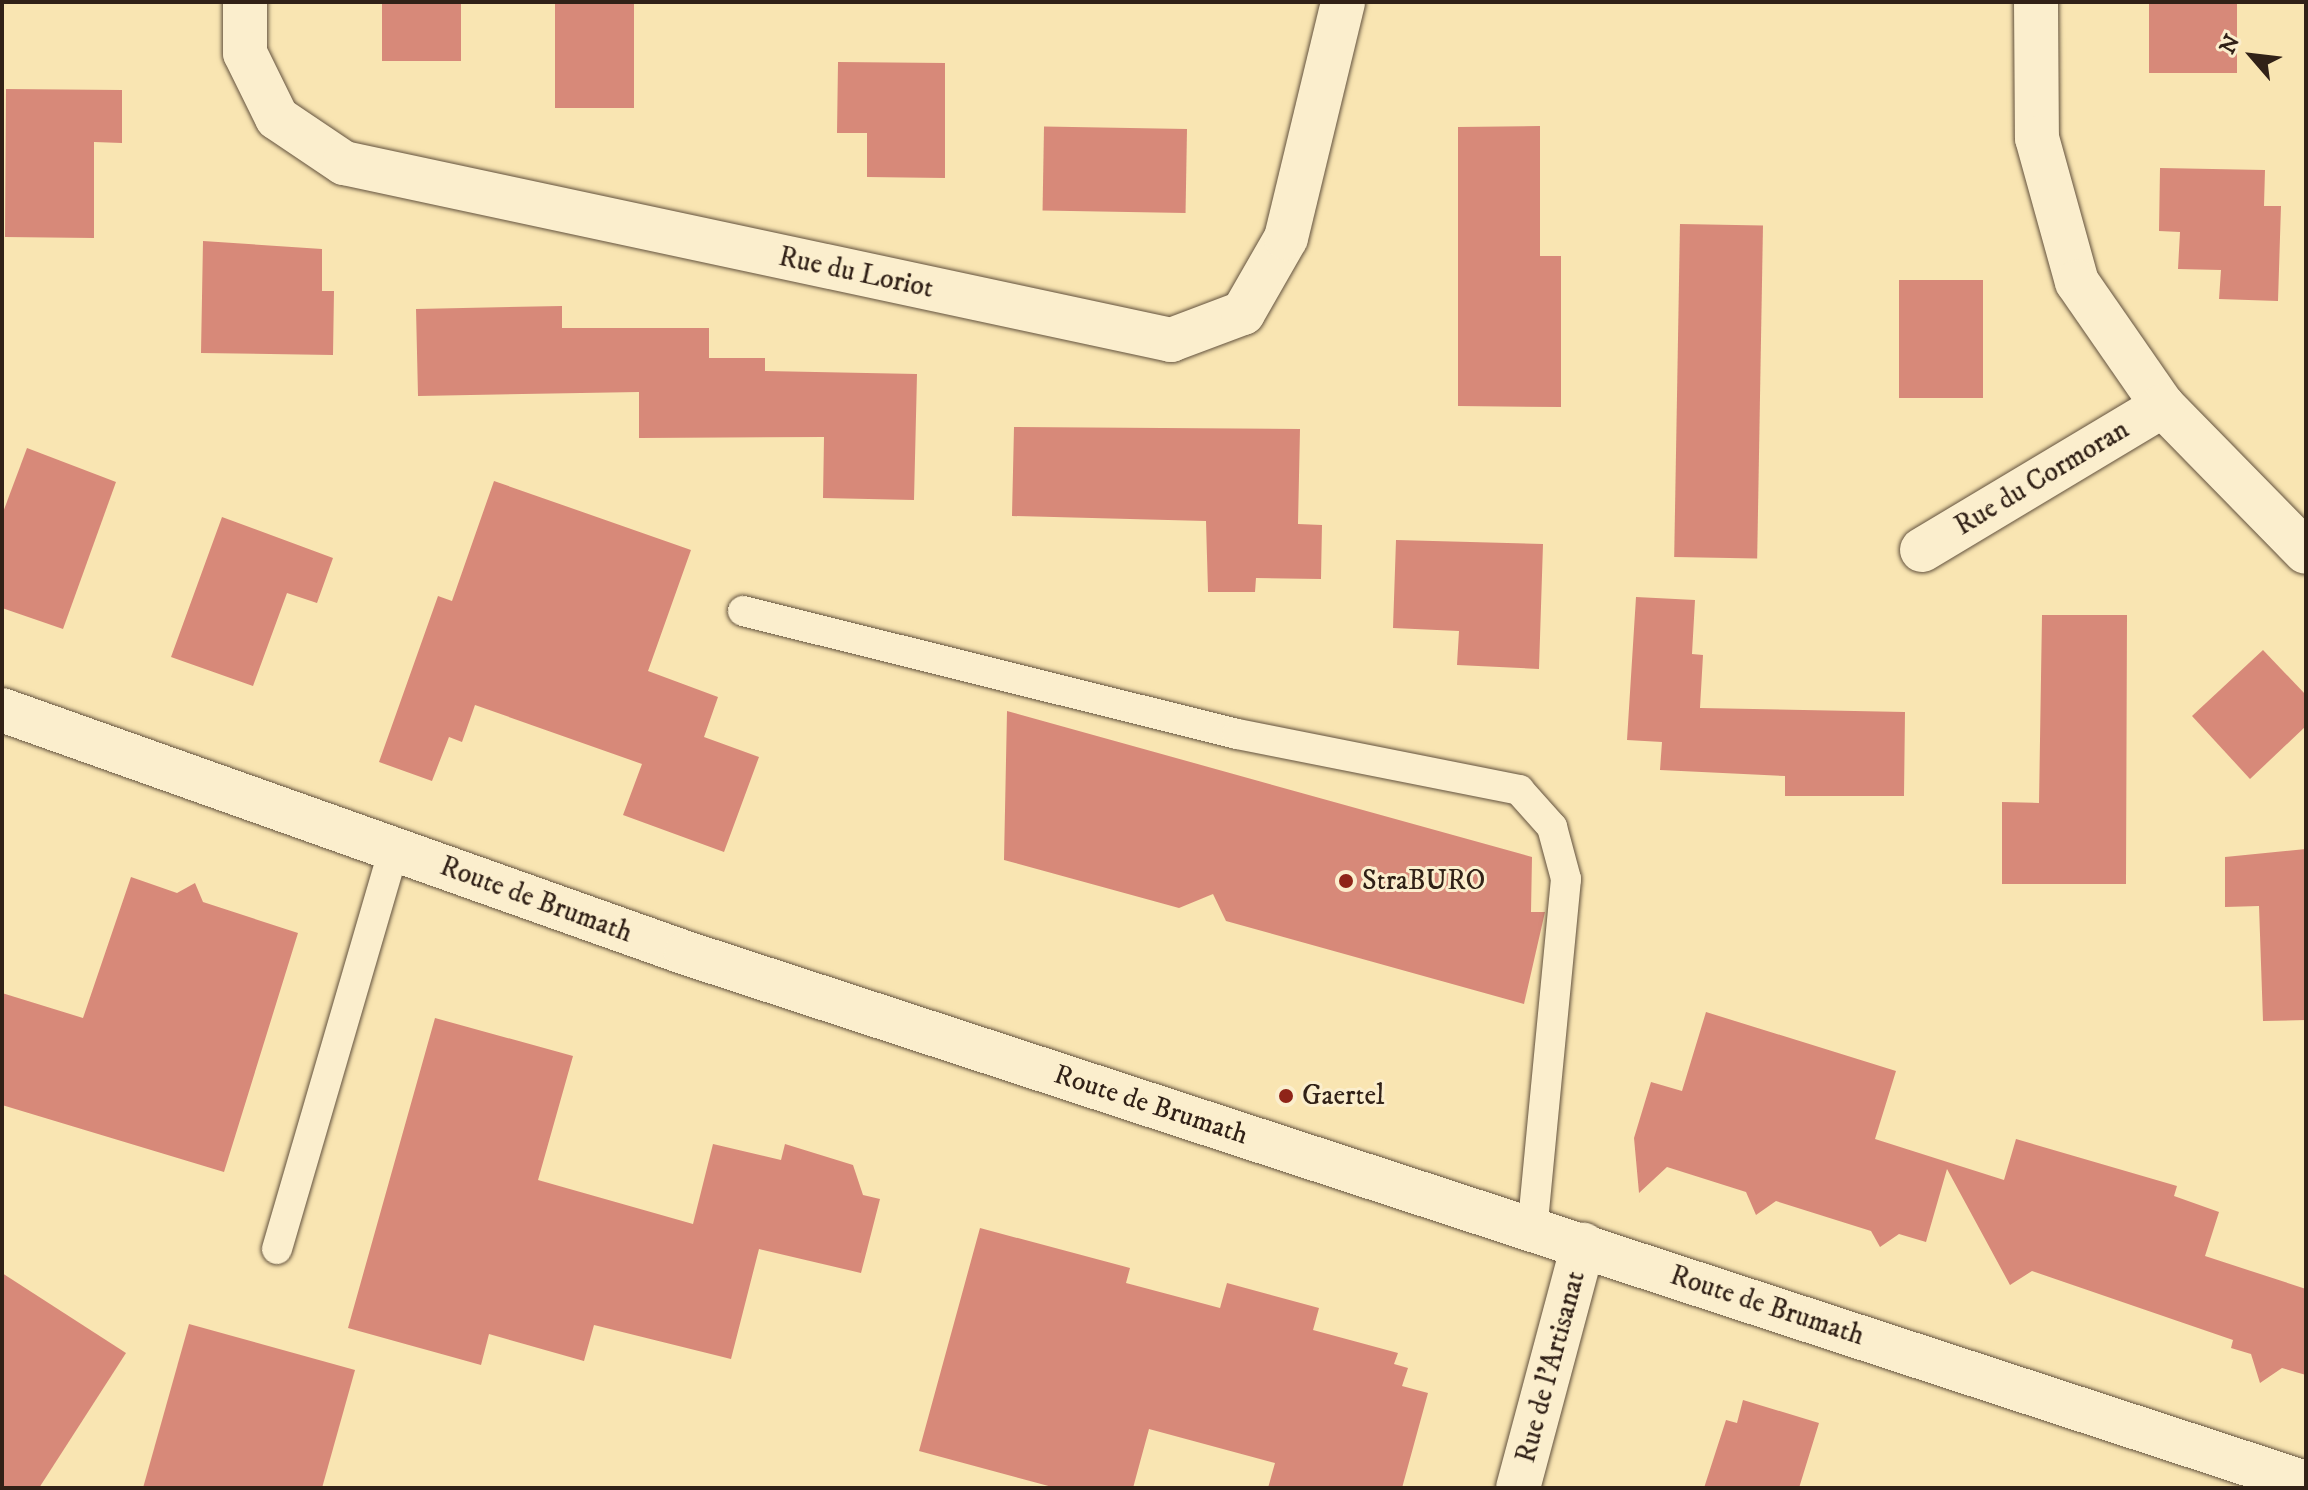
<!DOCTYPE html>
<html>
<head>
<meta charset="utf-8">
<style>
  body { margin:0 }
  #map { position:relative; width:2308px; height:1490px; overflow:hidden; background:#f9e5b2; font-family:"IM FELL DW Pica",serif }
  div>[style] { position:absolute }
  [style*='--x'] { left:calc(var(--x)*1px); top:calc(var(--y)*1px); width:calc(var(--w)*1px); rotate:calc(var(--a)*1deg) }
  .building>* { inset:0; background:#d78979; transform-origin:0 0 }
  .roads { filter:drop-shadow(0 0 2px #63523e) drop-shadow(0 0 2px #63523e) }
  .lane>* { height:30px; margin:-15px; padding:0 15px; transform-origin:15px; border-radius:15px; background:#fbeecd }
  .street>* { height:44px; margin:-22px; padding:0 22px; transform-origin:22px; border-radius:22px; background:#fbeecd }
  .secondary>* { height:44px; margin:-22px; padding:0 22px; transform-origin:22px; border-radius:22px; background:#fbeecd }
  .dots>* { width:22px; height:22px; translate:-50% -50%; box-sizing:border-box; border:4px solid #fbeecd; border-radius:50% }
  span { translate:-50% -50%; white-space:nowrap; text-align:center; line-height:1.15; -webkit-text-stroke:6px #fbeecd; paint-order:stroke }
  .street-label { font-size:28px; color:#312117 }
  .poi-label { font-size:28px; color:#312117 }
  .left { translate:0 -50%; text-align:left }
  .frame { position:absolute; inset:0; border:4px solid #312117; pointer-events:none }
  .north { position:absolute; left:2212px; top:16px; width:80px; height:80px; -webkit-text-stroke:6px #fbeecd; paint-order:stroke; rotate:298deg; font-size:22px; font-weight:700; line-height:32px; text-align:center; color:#312117 }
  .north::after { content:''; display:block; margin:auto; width:28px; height:36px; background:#312117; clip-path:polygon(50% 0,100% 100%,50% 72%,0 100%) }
</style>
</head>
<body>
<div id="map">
  <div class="building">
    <div style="left:382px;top:2px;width:79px;height:59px"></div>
    <div style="left:555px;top:2px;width:79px;height:106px"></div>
    <div style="left:2149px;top:2px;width:88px;height:71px"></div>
    <div style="clip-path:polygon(838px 62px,945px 63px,945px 178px,867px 177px,867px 133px,837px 133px)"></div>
    <div style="clip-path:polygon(6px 89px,122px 90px,122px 143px,94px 142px,94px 238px,5px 237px)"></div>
    <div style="clip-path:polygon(1540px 126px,1540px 256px,1561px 256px,1561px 407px,1458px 406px,1458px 127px)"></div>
    <div style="left:1187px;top:129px;width:84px;height:143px;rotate:91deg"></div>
    <div style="clip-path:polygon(2160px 168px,2265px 170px,2264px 206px,2281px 206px,2278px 301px,2219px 299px,2221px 270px,2178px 269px,2180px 232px,2159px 231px)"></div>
    <div style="left:1680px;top:224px;width:83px;height:333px;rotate:1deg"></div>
    <div style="clip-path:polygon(203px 241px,322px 249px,322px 291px,334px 291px,333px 355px,201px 353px)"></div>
    <div style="left:1899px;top:280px;width:84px;height:118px"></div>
    <div style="clip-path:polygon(562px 306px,562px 328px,709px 328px,709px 358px,765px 358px,765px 371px,917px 374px,914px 500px,823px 498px,824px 437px,639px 438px,639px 392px,418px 396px,416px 309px)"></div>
    <div style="clip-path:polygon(1014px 427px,1300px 429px,1298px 524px,1322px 525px,1321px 579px,1256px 578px,1255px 592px,1208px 592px,1206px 521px,1012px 516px)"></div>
    <div style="clip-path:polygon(27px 448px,116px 482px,63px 629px,2px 608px,2px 515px)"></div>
    <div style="clip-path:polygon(494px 481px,691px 550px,648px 671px,718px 697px,704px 737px,759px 757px,724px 852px,623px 815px,642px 764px,475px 705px,462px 742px,449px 737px,432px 781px,379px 762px,438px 596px,452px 601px)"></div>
    <div style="clip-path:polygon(222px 517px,333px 558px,317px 603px,287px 593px,253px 686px,171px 657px)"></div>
    <div style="clip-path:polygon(1396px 540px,1543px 544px,1539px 669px,1457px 665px,1459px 631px,1393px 628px)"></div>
    <div style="clip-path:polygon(1636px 597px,1695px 600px,1692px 654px,1703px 655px,1700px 708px,1905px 712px,1904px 796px,1785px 796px,1785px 776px,1660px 770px,1662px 742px,1627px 740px)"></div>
    <div style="clip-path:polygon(2042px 615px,2127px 615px,2126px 884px,2002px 884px,2002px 802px,2039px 803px)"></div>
    <div style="clip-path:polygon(2263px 650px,2306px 695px,2306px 726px,2250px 779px,2192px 716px)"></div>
    <div style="clip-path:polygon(1007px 711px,1532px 857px,1531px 912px,1545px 912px,1524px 1004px,1226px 921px,1213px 894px,1179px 908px,1004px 860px)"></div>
    <div style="clip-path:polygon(2306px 849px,2306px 1020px,2263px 1021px,2259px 906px,2225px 907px,2225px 857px)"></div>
    <div style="clip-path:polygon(131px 877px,177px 893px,195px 883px,203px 902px,298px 933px,224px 1172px,2px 1105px,2px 993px,83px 1018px)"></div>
    <div style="clip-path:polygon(1706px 1012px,1896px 1071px,1875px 1139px,2004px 1180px,2016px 1139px,2177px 1186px,2174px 1196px,2219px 1212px,2205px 1256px,2306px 1289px,2306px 1375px,2282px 1368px,2260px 1383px,2251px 1354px,2231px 1348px,2233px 1340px,2032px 1271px,2010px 1285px,1947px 1169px,1926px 1242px,1899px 1234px,1880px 1247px,1871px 1231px,1776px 1201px,1756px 1215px,1746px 1192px,1667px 1167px,1639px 1193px,1634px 1138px,1651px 1082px,1682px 1091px)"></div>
    <div style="clip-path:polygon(435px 1018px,573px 1056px,538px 1180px,693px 1224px,713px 1144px,781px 1160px,785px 1144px,853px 1165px,863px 1195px,880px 1199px,861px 1273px,759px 1249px,731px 1359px,594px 1325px,584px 1361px,489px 1334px,481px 1365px,348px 1328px)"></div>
    <div style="clip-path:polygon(980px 1228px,1130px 1268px,1126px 1283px,1220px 1308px,1227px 1283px,1319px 1308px,1313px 1330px,1398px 1353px,1394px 1364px,1408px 1368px,1402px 1386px,1428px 1393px,1402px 1488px,1268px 1488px,1275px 1463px,1149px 1429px,1133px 1488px,1056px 1488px,919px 1451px)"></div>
    <div style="clip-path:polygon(2px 1273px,126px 1353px,39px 1488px,2px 1488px)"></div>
    <div style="clip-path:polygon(189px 1324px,355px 1370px,322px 1488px,143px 1488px)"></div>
    <div style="clip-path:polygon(1743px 1400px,1819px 1423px,1799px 1488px,1704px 1488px,1726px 1420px,1737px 1423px)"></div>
  </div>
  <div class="roads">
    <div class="lane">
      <div style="--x:743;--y:611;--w:509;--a:13.98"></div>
      <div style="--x:1237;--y:734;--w:288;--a:11.2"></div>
      <div style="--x:1519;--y:790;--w:50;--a:48.3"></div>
      <div style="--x:1552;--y:827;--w:54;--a:74.9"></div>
      <div style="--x:1566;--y:879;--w:352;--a:95.5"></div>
      <div style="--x:277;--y:1249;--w:416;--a:-73.7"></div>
    </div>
    <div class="street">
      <div style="--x:245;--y:2;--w:51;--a:90"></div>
      <div style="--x:245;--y:53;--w:72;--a:63.8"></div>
      <div style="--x:277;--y:118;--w:81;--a:33.9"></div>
      <div style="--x:344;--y:163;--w:846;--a:12.08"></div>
      <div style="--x:1171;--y:340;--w:77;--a:-20.6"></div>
      <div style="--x:1243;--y:313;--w:86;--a:-60.2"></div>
      <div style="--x:1286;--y:238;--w:243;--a:-76.4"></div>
      <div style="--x:2036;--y:2;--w:136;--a:89.6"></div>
      <div style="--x:2037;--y:138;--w:149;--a:74.5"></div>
      <div style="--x:2077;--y:282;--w:151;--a:55.3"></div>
      <div style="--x:2163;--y:406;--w:204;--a:45.6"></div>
      <div style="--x:1922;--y:550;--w:281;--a:-30.9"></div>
      <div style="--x:1518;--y:1488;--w:252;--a:-75"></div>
    </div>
    <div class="secondary">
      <div style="--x:2;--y:710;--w:726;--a:19.56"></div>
      <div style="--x:686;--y:953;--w:1704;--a:18.12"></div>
    </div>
  </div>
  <div class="dots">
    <div style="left:1346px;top:881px;background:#8f2418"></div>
    <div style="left:1286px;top:1096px;background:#8f2418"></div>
  </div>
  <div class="street-label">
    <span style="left:856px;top:273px;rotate:12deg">Rue du Loriot</span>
    <span style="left:2042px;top:478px;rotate:-31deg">Rue du Cormoran</span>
    <span style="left:536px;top:900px;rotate:20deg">Route de Brumath</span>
    <span style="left:1151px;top:1105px;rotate:18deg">Route de Brumath</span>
    <span style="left:1767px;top:1306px;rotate:18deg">Route de Brumath</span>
    <span style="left:1551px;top:1367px;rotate:-75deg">Rue de l'Artisanat</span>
  </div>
  <div class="poi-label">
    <span class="left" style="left:1362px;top:881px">StraBURO</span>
    <span class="left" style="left:1302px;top:1096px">Gaertel</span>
  </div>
  <div class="frame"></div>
  <div class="north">N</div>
</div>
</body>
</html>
